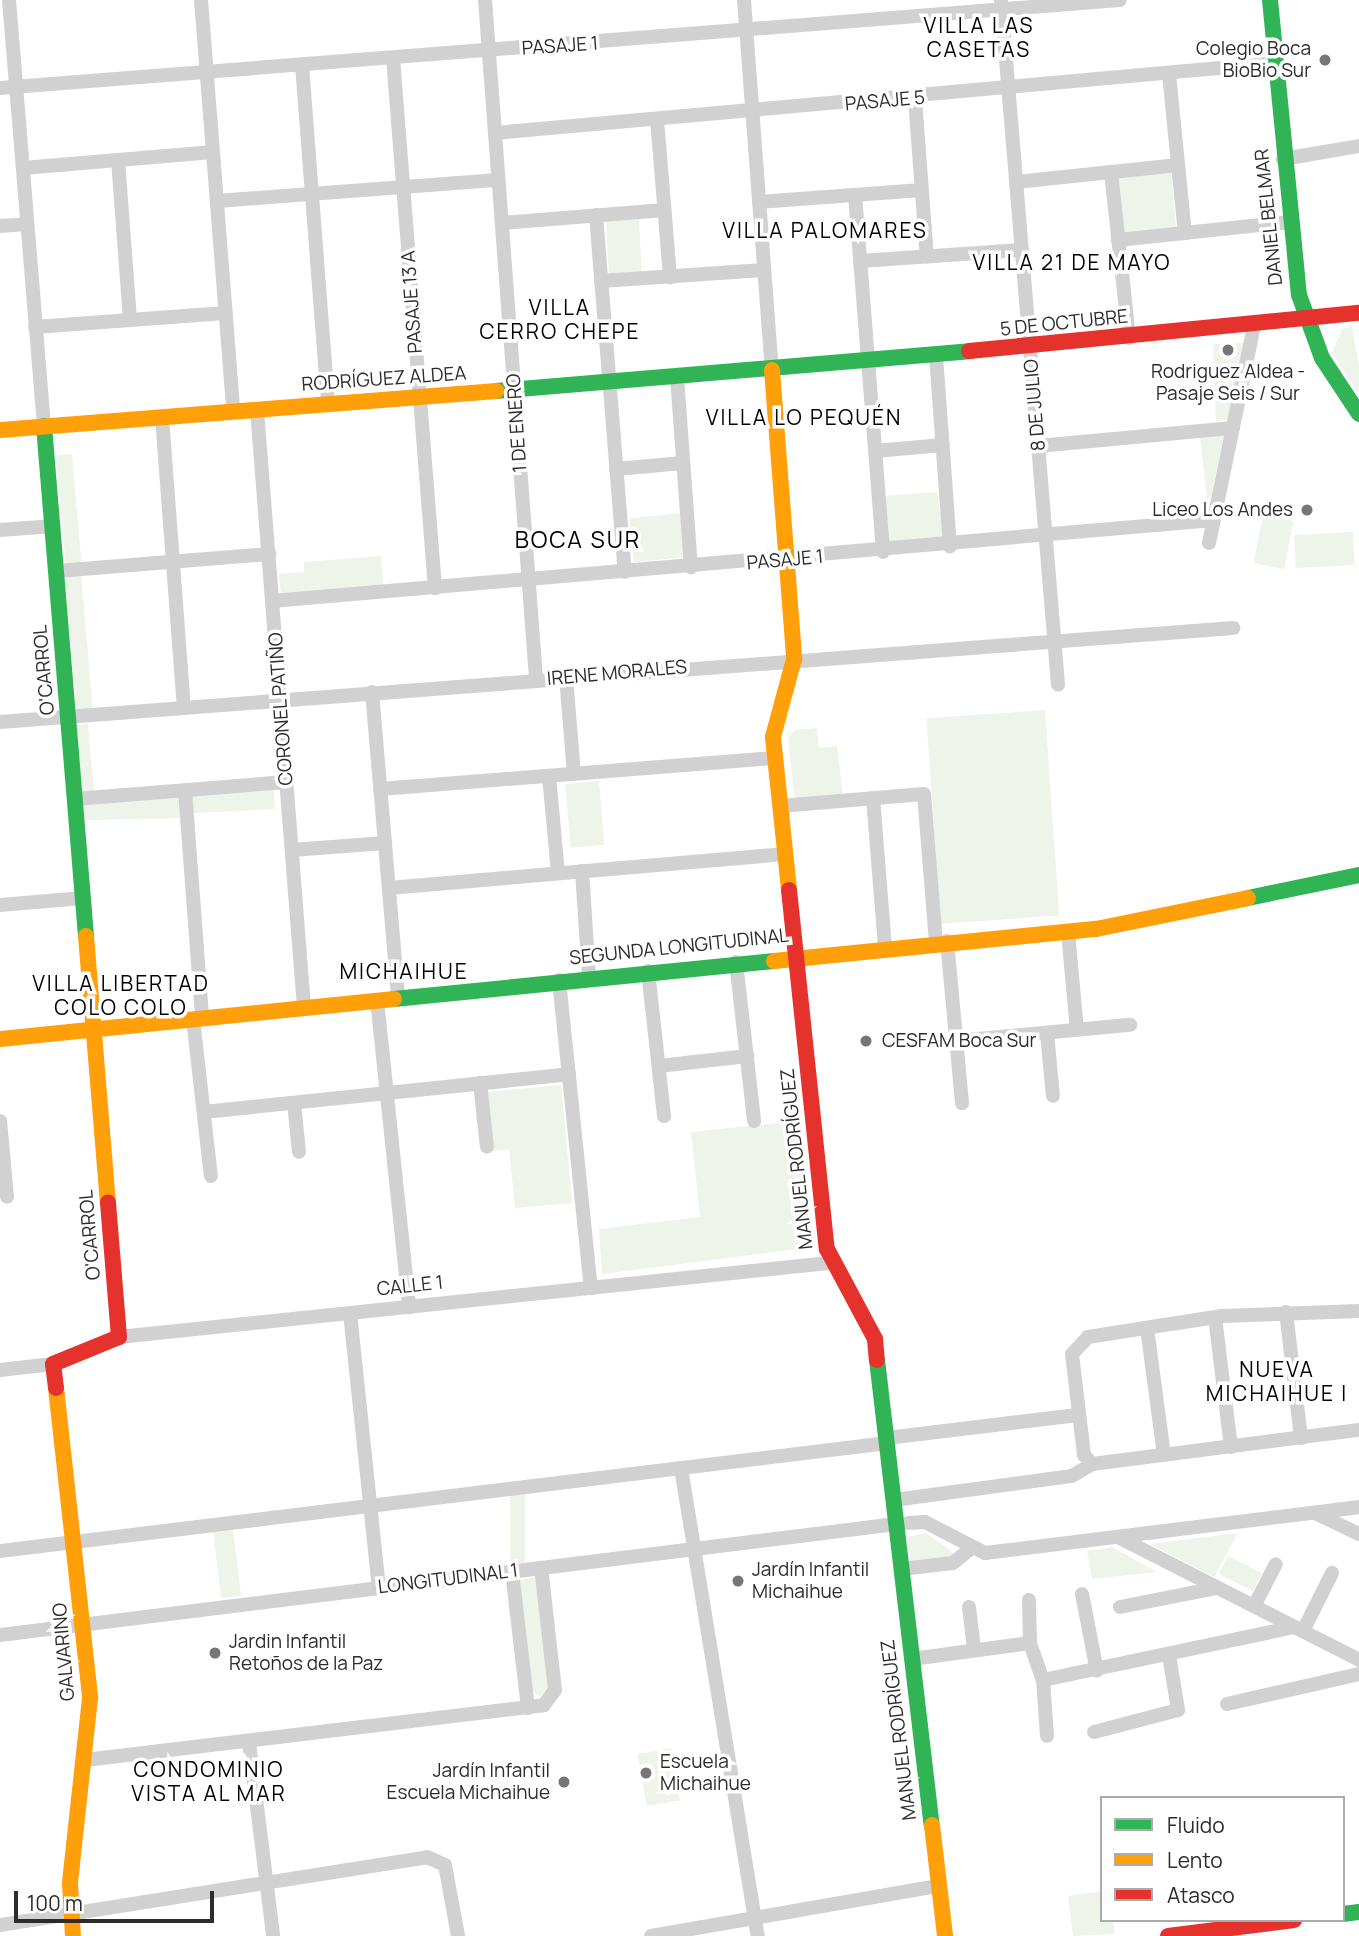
<!DOCTYPE html>
<html>
<head>
<meta charset="utf-8">
<style>
  body { margin:0 }
  #map { position:relative; width:1359px; height:1936px; overflow:hidden; background:#fff; font-family:Manrope,sans-serif }
  div>[style] { position:absolute }
  [style*='--x'] { left:calc(var(--x)*1px); top:calc(var(--y)*1px); width:calc(var(--w)*1px); rotate:calc(var(--a)*1deg) }
  .green>* { inset:0; background:#eef4ea; transform-origin:0 0 }
  .street>* { height:14px; margin:-7px; padding:0 7px; transform-origin:7px; border-radius:7px; background:#d1d1d1 }
  .fast>* { height:16px; margin:-8px; padding:0 8px; transform-origin:8px; border-radius:8px; background:#30b455 }
  .slow>* { height:16px; margin:-8px; padding:0 8px; transform-origin:8px; border-radius:8px; background:#ff9f0a }
  .jam>* { height:16px; margin:-8px; padding:0 8px; transform-origin:8px; border-radius:8px; background:#e5322d }
  .dots>* { width:19px; height:19px; translate:-50% -50%; box-sizing:border-box; border:4px solid #fff; border-radius:50% }
  span { translate:-50% -50%; white-space:nowrap; text-align:center; line-height:1.15; -webkit-text-stroke:7px #fff; paint-order:stroke }
  .street-label { font-size:19px; color:#2c2c2c }
  .poi-label { font-size:19px; color:#2c2c2c }
  .right { translate:-100% -50%; text-align:right }
  .left { translate:0 -50%; text-align:left }
  .neighbourhood-label { font-size:21px; color:#000; letter-spacing:2px }
  .quarter-label { font-size:23px; color:#000; letter-spacing:2px }
  .legend { position:absolute; left:1100px; top:1796px; width:245px; height:126px; box-sizing:border-box; background:#fff; border:2px solid #ababab; margin:0; padding:9px 12px; list-style:none; font-size:21px; color:#2c2c2c }
  .legend li { display:flex; align-items:center; gap:14px; height:35px }
  .legend b { width:35px; border:2px solid #ababab }
  .scale { position:absolute; left:14px; top:1891px; width:200px; height:32px; box-sizing:border-box; border:4px solid #2c2c2c; border-top:0; padding-left:9px; font-size:21px; line-height:24px; white-space:nowrap; color:#2c2c2c; -webkit-text-stroke:5px #fff; paint-order:stroke }
</style>
</head>
<body>
<div id="map">
  <div class="green">
    <div style="left:1171px;top:171px;width:57px;height:54px;rotate:85deg"></div>
    <div style="left:639px;top:219px;width:55px;height:33px;rotate:87deg"></div>
    <div style="clip-path:polygon(1352px 327px,1359px 366px,1359px 395px,1332px 353px,1342px 329px)"></div>
    <div style="clip-path:polygon(1246px 343px,1228px 420px,1216px 421px,1213px 344px)"></div>
    <div style="clip-path:polygon(1224px 435px,1208px 509px,1200px 437px)"></div>
    <div style="left:72px;top:454px;width:112px;height:16px;rotate:85deg"></div>
    <div style="clip-path:polygon(937px 492px,944px 537px,889px 548px,884px 496px)"></div>
    <div style="left:681px;top:513px;width:44px;height:52px;rotate:84deg"></div>
    <div style="left:1263px;top:515px;width:31px;height:49px;rotate:11deg"></div>
    <div style="left:1353px;top:532px;width:33px;height:59px;rotate:87deg"></div>
    <div style="clip-path:polygon(381px 556px,383px 586px,281px 595px,279px 574px,304px 572px,304px 562px)"></div>
    <div style="left:81px;top:573px;width:136px;height:16px;rotate:85deg"></div>
    <div style="left:1045px;top:710px;width:206px;height:119px;rotate:86deg"></div>
    <div style="left:88px;top:724px;width:70px;height:12px;rotate:85deg"></div>
    <div style="clip-path:polygon(817px 728px,819px 748px,837px 746px,843px 796px,795px 801px,788px 739px,794px 730px)"></div>
    <div style="left:599px;top:781px;width:64px;height:34px;rotate:85deg"></div>
    <div style="left:274px;top:789px;width:20px;height:83px;rotate:87deg"></div>
    <div style="clip-path:polygon(179px 796px,181px 818px,85px 820px,83px 803px)"></div>
    <div style="clip-path:polygon(561px 1085px,572px 1203px,515px 1208px,509px 1150px,492px 1151px,486px 1092px)"></div>
    <div style="clip-path:polygon(799px 1121px,814px 1247px,602px 1274px,599px 1229px,700px 1217px,691px 1132px)"></div>
    <div style="left:510px;top:1493px;width:15px;height:70px"></div>
    <div style="left:233px;top:1530px;width:66px;height:20px;rotate:83deg"></div>
    <div style="clip-path:polygon(926px 1533px,954px 1553px,951px 1559px,911px 1565px,907px 1537px)"></div>
    <div style="clip-path:polygon(1238px 1533px,1214px 1577px,1150px 1544px)"></div>
    <div style="clip-path:polygon(1112px 1547px,1157px 1572px,1092px 1579px,1087px 1551px)"></div>
    <div style="left:1228px;top:1556px;width:38px;height:20px;rotate:27deg"></div>
    <div style="clip-path:polygon(536px 1577px,549px 1688px,540px 1697px,533px 1691px,519px 1580px)"></div>
    <div style="left:671px;top:1748px;width:53px;height:34px;rotate:80deg"></div>
    <div style="clip-path:polygon(1102px 1891px,1102px 1920px,1113px 1920px,1115px 1934px,1073px 1936px,1068px 1896px)"></div>
  </div>
  <div class="street">
    <div style="--x:9;--y:0;--w:427;--a:85.3"></div>
    <div style="--x:201;--y:0;--w:412;--a:85.5"></div>
    <div style="--x:485;--y:0;--w:681;--a:85.7"></div>
    <div style="--x:744;--y:0;--w:371;--a:85.7"></div>
    <div style="--x:1001;--y:0;--w:687;--a:85.24"></div>
    <div style="--x:393;--y:58;--w:532;--a:85.47"></div>
    <div style="--x:302;--y:65;--w:340;--a:85.6"></div>
    <div style="--x:1169;--y:74;--w:160;--a:84.3"></div>
    <div style="--x:0;--y:88;--w:1123;--a:-4.49"></div>
    <div style="--x:915;--y:99;--w:158;--a:85.7"></div>
    <div style="--x:657;--y:119;--w:159;--a:85.3"></div>
    <div style="--x:495;--y:133;--w:783;--a:-5.13"></div>
    <div style="--x:1283;--y:159;--w:77;--a:-9.7"></div>
    <div style="--x:118;--y:160;--w:160;--a:85.7"></div>
    <div style="--x:23;--y:168;--w:191;--a:-4.8"></div>
    <div style="--x:1111;--y:172;--w:167;--a:83.8"></div>
    <div style="--x:1016;--y:182;--w:163;--a:-6"></div>
    <div style="--x:855;--y:195;--w:358;--a:85.5"></div>
    <div style="--x:217;--y:201;--w:282;--a:-4.3"></div>
    <div style="--x:759;--y:202;--w:163;--a:-4.2"></div>
    <div style="--x:596;--y:215;--w:358;--a:85.4"></div>
    <div style="--x:502;--y:223;--w:163;--a:-4.6"></div>
    <div style="--x:0;--y:226;--w:27;--a:-4"></div>
    <div style="--x:1118;--y:240;--w:173;--a:-6"></div>
    <div style="--x:860;--y:261;--w:162;--a:-3.9"></div>
    <div style="--x:601;--y:281;--w:163;--a:-3.9"></div>
    <div style="--x:35;--y:327;--w:191;--a:-4.2"></div>
    <div style="--x:936;--y:356;--w:191;--a:85.8"></div>
    <div style="--x:677;--y:377;--w:191;--a:85.8"></div>
    <div style="--x:257;--y:410;--w:599;--a:85.5"></div>
    <div style="--x:162;--y:417;--w:291;--a:85.7"></div>
    <div style="--x:1038;--y:446;--w:196;--a:-5.3"></div>
    <div style="--x:875;--y:451;--w:68;--a:-5"></div>
    <div style="--x:616;--y:469;--w:67;--a:-5.1"></div>
    <div style="--x:0;--y:530;--w:54;--a:-4.2"></div>
    <div style="--x:1209;--y:543;--w:223;--a:-78.3"></div>
    <div style="--x:57;--y:571;--w:213;--a:-4.6"></div>
    <div style="--x:272;--y:601;--w:945;--a:-4.91"></div>
    <div style="--x:566;--y:677;--w:97;--a:85.3"></div>
    <div style="--x:372;--y:692;--w:306;--a:85.1"></div>
    <div style="--x:0;--y:722;--w:1237;--a:-4.36"></div>
    <div style="--x:549;--y:776;--w:97;--a:84.7"></div>
    <div style="--x:380;--y:789;--w:396;--a:-4.5"></div>
    <div style="--x:185;--y:790;--w:229;--a:85.7"></div>
    <div style="--x:873;--y:798;--w:149;--a:85.4"></div>
    <div style="--x:75;--y:799;--w:212;--a:-4.6"></div>
    <div style="--x:780;--y:806;--w:144;--a:-4.8"></div>
    <div style="--x:924;--y:794;--w:149;--a:85.4"></div>
    <div style="--x:292;--y:850;--w:93;--a:-4.3"></div>
    <div style="--x:582;--y:871;--w:106;--a:86.2"></div>
    <div style="--x:389;--y:888;--w:397;--a:-4.9"></div>
    <div style="--x:0;--y:905;--w:83;--a:-4.8"></div>
    <div style="--x:1068;--y:932;--w:98;--a:84.8"></div>
    <div style="--x:947;--y:941;--w:163;--a:84.7"></div>
    <div style="--x:736;--y:962;--w:160;--a:83.5"></div>
    <div style="--x:648;--y:971;--w:146;--a:83.7"></div>
    <div style="--x:559;--y:980;--w:310;--a:84.1"></div>
    <div style="--x:377;--y:1000;--w:309;--a:84"></div>
    <div style="--x:193;--y:1019;--w:158;--a:83.5"></div>
    <div style="--x:1047;--y:1033;--w:63;--a:84.6"></div>
    <div style="--x:956;--y:1041;--w:175;--a:-5.3"></div>
    <div style="--x:659;--y:1066;--w:89;--a:-6.5"></div>
    <div style="--x:480;--y:1083;--w:64;--a:83.8"></div>
    <div style="--x:294;--y:1103;--w:49;--a:84.2"></div>
    <div style="--x:204;--y:1112;--w:367;--a:-5.9"></div>
    <div style="--x:0;--y:1121;--w:76;--a:84.7"></div>
    <div style="--x:1359;--y:1311;--w:137;--a:177.9"></div>
    <div style="--x:1222;--y:1316;--w:136;--a:171.1"></div>
    <div style="--x:1088;--y:1337;--w:23;--a:133"></div>
    <div style="--x:1072;--y:1354;--w:102;--a:83.2"></div>
    <div style="--x:1084;--y:1455;--w:12;--a:48"></div>
    <div style="--x:1092;--y:1464;--w:269;--a:-7.3"></div>
    <div style="--x:1286;--y:1312;--w:127;--a:83.2"></div>
    <div style="--x:350;--y:1313;--w:277;--a:84"></div>
    <div style="--x:1215;--y:1317;--w:131;--a:83"></div>
    <div style="--x:1147;--y:1328;--w:128;--a:82.4"></div>
    <div style="--x:119;--y:1337;--w:714;--a:-5.95"></div>
    <div style="--x:0;--y:1370;--w:53;--a:-6.5"></div>
    <div style="--x:887;--y:1438;--w:192;--a:-6.9"></div>
    <div style="--x:681;--y:1468;--w:474;--a:80.7"></div>
    <div style="--x:894;--y:1500;--w:180;--a:-7.7"></div>
    <div style="--x:1072;--y:1476;--w:23;--a:-31"></div>
    <div style="--x:1315;--y:1513;--w:49;--a:25.5"></div>
    <div style="--x:908;--y:1523;--w:17;--a:-3"></div>
    <div style="--x:925;--y:1522;--w:68;--a:27.3"></div>
    <div style="--x:985;--y:1553;--w:377;--a:-7"></div>
    <div style="--x:1118;--y:1537;--w:271;--a:27"></div>
    <div style="--x:0;--y:1551;--w:894;--a:-6.94"></div>
    <div style="--x:901;--y:1569;--w:52;--a:-6.6"></div>
    <div style="--x:953;--y:1563;--w:22;--a:-39"></div>
    <div style="--x:512;--y:1572;--w:137;--a:83.3"></div>
    <div style="--x:1082;--y:1594;--w:78;--a:79"></div>
    <div style="--x:1029;--y:1600;--w:43;--a:88.7"></div>
    <div style="--x:1254;--y:1606;--w:47;--a:-62.4"></div>
    <div style="--x:969;--y:1607;--w:42;--a:83.2"></div>
    <div style="--x:1120;--y:1607;--w:99;--a:-11.1"></div>
    <div style="--x:1303;--y:1631;--w:65;--a:-63.4"></div>
    <div style="--x:0;--y:1635;--w:903;--a:-7.06"></div>
    <div style="--x:1030;--y:1643;--w:39;--a:71"></div>
    <div style="--x:1043;--y:1680;--w:56;--a:85.9"></div>
    <div style="--x:912;--y:1659;--w:119;--a:-7.7"></div>
    <div style="--x:1043;--y:1680;--w:257;--a:-11.9"></div>
    <div style="--x:1227;--y:1704;--w:135;--a:-12.8"></div>
    <div style="--x:1094;--y:1732;--w:87;--a:-14.7"></div>
    <div style="--x:1178;--y:1710;--w:56;--a:-99.3"></div>
    <div style="--x:249;--y:1742;--w:195;--a:82.9"></div>
    <div style="--x:85;--y:1760;--w:462;--a:-6.8"></div>
    <div style="--x:544;--y:1705;--w:19;--a:-54"></div>
    <div style="--x:555;--y:1690;--w:123;--a:-96.5"></div>
    <div style="--x:0;--y:1925;--w:432;--a:-9"></div>
    <div style="--x:427;--y:1857;--w:20;--a:24"></div>
    <div style="--x:445;--y:1865;--w:72;--a:79.6"></div>
    <div style="--x:651;--y:1936;--w:290;--a:-9.9"></div>
  </div>
  <div class="fast">
    <div style="--x:1270;--y:0;--w:296;--a:84.4"></div>
    <div style="--x:1299;--y:295;--w:67;--a:69.9"></div>
    <div style="--x:1322;--y:358;--w:67;--a:56.5"></div>
    <div style="--x:496;--y:391;--w:475;--a:-4.8"></div>
    <div style="--x:44;--y:426;--w:512;--a:85.29"></div>
    <div style="--x:1248;--y:898;--w:113;--a:-11.7"></div>
    <div style="--x:394;--y:999;--w:382;--a:-5.7"></div>
    <div style="--x:877;--y:1360;--w:468;--a:83.3"></div>
    <div style="--x:1343;--y:1914;--w:16;--a:-7"></div>
  </div>
  <div class="slow">
    <div style="--x:772;--y:370;--w:290;--a:85.6"></div>
    <div style="--x:794;--y:659;--w:81;--a:105.1"></div>
    <div style="--x:773;--y:737;--w:154;--a:84"></div>
    <div style="--x:0;--y:430;--w:498;--a:-4.5"></div>
    <div style="--x:86;--y:936;--w:267;--a:85.3"></div>
    <div style="--x:774;--y:961;--w:324;--a:-5.7"></div>
    <div style="--x:1096;--y:929;--w:155;--a:-11.5"></div>
    <div style="--x:0;--y:1039;--w:396;--a:-5.8"></div>
    <div style="--x:56;--y:1388;--w:312;--a:83.7"></div>
    <div style="--x:90;--y:1698;--w:186;--a:96.2"></div>
    <div style="--x:70;--y:1883;--w:53;--a:86.8"></div>
    <div style="--x:932;--y:1825;--w:112;--a:83.3"></div>
  </div>
  <div class="jam">
    <div style="--x:969;--y:351;--w:392;--a:-5.6"></div>
    <div style="--x:789;--y:890;--w:361;--a:84"></div>
    <div style="--x:827;--y:1249;--w:102;--a:61.9"></div>
    <div style="--x:875;--y:1339;--w:21;--a:85"></div>
    <div style="--x:56;--y:1388;--w:24;--a:-97"></div>
    <div style="--x:53;--y:1364;--w:71;--a:-22.2"></div>
    <div style="--x:119;--y:1337;--w:135;--a:-94.7"></div>
    <div style="--x:1168;--y:1936;--w:127;--a:-7.2"></div>
  </div>
  <div class="dots">
    <div style="left:1325px;top:60px;background:#767676"></div>
    <div style="left:1228px;top:350px;background:#767676"></div>
    <div style="left:1307px;top:510px;background:#767676"></div>
    <div style="left:866px;top:1041px;background:#767676"></div>
    <div style="left:738px;top:1581px;background:#767676"></div>
    <div style="left:215px;top:1653px;background:#767676"></div>
    <div style="left:646px;top:1773px;background:#767676"></div>
    <div style="left:564px;top:1782px;background:#767676"></div>
  </div>
  <div class="street-label">
    <span style="left:560px;top:46px;rotate:-4deg">PASAJE 1</span>
    <span style="left:885px;top:101px;rotate:-5deg">PASAJE 5</span>
    <span style="left:1269px;top:217px;rotate:-96deg">DANIEL BELMAR</span>
    <span style="left:412px;top:302px;rotate:-94deg">PASAJE 13 A</span>
    <span style="left:1064px;top:323px;rotate:-6deg">5 DE OCTUBRE</span>
    <span style="left:384px;top:379px;rotate:-4deg">RODRÍGUEZ ALDEA</span>
    <span style="left:1035px;top:405px;rotate:-95deg">8 DE JULIO</span>
    <span style="left:517px;top:423px;rotate:-94deg">1 DE ENERO</span>
    <span style="left:785px;top:560px;rotate:-5deg">PASAJE 1</span>
    <span style="left:44px;top:670px;rotate:-95deg">O'CARROL</span>
    <span style="left:617px;top:673px;rotate:-5deg">IRENE MORALES</span>
    <span style="left:281px;top:709px;rotate:-94deg">CORONEL PATIÑO</span>
    <span style="left:679px;top:947px;rotate:-6deg">SEGUNDA LONGITUDINAL</span>
    <span style="left:797px;top:1159px;rotate:-96deg">MANUEL RODRÍGUEZ</span>
    <span style="left:90px;top:1235px;rotate:-95deg">O'CARROL</span>
    <span style="left:410px;top:1286px;rotate:-6deg">CALLE 1</span>
    <span style="left:448px;top:1579px;rotate:-7deg">LONGITUDINAL 1</span>
    <span style="left:64px;top:1652px;rotate:-95deg">GALVARINO</span>
    <span style="left:899px;top:1730px;rotate:-97deg">MANUEL RODRÍGUEZ</span>
  </div>
  <div class="poi-label">
    <span class="right" style="left:1311px;top:60px">Colegio Boca<br>BioBio Sur</span>
    <span style="left:1228px;top:383px">Rodriguez Aldea -<br>Pasaje Seis / Sur</span>
    <span class="right" style="left:1293px;top:510px">Liceo Los Andes</span>
    <span class="left" style="left:882px;top:1041px">CESFAM Boca Sur</span>
    <span class="left" style="left:752px;top:1581px">Jardín Infantil<br>Michaihue</span>
    <span class="left" style="left:229px;top:1653px">Jardin Infantil<br>Retoños de la Paz</span>
    <span class="left" style="left:660px;top:1773px">Escuela<br>Michaihue</span>
    <span class="right" style="left:550px;top:1782px">Jardín Infantil<br>Escuela Michaihue</span>
  </div>
  <div class="neighbourhood-label">
    <span style="left:979px;top:37px">VILLA LAS<br>CASETAS</span>
    <span style="left:825px;top:230px">VILLA PALOMARES</span>
    <span style="left:1072px;top:262px">VILLA 21 DE MAYO</span>
    <span style="left:560px;top:319px">VILLA<br>CERRO CHEPE</span>
    <span style="left:804px;top:417px">VILLA LO PEQUÉN</span>
    <span style="left:404px;top:971px">MICHAIHUE</span>
    <span style="left:121px;top:995px">VILLA LIBERTAD<br>COLO COLO</span>
    <span style="left:1277px;top:1381px">NUEVA<br>MICHAIHUE I</span>
    <span style="left:209px;top:1781px">CONDOMINIO<br>VISTA AL MAR</span>
  </div>
  <div class="quarter-label">
    <span style="left:578px;top:539px">BOCA SUR</span>
  </div>
  <ul class="legend">
  <li><b style="height:9px;background:#30b455"></b>Fluido</li>
  <li><b style="height:9px;background:#ff9f0a"></b>Lento</li>
  <li><b style="height:9px;background:#e5322d"></b>Atasco</li>
  </ul>
  <div class="scale">100 m</div>
</div>
</body>
</html>
